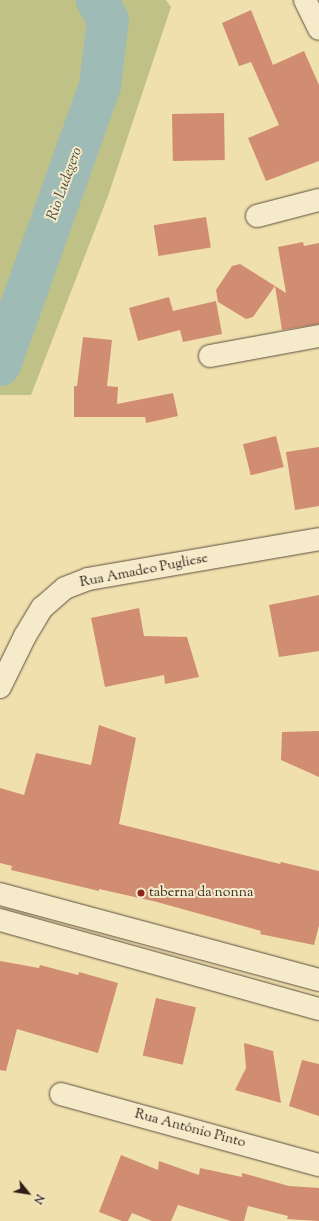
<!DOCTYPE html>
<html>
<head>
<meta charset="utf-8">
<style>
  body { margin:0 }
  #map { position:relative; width:319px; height:1221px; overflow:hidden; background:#f0e0ae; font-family:"Sorts Mill Goudy",serif }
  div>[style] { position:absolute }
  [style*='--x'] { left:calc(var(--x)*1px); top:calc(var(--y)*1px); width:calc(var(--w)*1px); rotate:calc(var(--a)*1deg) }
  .green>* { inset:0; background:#bfc186 }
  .river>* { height:42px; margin:-21px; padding:0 21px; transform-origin:21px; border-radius:21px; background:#9ebbb5 }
  .building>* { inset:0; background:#d18d72; transform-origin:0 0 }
  .roads { filter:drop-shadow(0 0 1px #5e4e3e) drop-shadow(0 0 1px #5e4e3e) }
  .minor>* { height:22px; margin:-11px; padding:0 11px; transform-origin:11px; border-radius:11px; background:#f5ebca }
  .secondary>* { height:22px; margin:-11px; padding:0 11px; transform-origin:11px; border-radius:11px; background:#f5ebca }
  .dots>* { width:11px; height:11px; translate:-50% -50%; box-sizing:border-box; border:2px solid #f5ebca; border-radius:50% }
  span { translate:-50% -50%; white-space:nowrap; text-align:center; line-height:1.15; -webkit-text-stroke:4px #f5ebca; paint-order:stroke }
  .street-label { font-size:14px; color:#2d1e18 }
  .poi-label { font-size:14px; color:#2d1e18 }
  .left { translate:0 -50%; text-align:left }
  .water-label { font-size:15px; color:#4f4d47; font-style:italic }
  .north { position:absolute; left:8px; top:1173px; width:40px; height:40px; -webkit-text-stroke:3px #f5ebca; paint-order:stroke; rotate:120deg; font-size:11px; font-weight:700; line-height:16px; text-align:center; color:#2d1e18 }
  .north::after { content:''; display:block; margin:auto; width:14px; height:18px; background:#2d1e18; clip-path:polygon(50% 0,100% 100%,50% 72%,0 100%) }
</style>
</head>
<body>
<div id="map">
  <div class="green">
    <div style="clip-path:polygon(0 0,166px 0,171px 7px,108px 196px,31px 395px,0 395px)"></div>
  </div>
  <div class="river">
    <div style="--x:0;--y:365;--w:296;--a:-70.3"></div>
    <div style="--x:100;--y:86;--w:66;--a:-83.1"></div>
    <div style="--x:108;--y:20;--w:23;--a:-119"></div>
  </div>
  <div class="building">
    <div style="clip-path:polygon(251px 10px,273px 65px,304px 51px,319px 85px,319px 161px,266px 181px,248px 138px,279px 125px,251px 62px,239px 66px,222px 23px)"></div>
    <div style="left:224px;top:113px;width:47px;height:52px;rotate:89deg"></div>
    <div style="left:206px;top:217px;width:31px;height:53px;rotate:81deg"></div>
    <div style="clip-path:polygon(303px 242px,304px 246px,319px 243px,319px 324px,282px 330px,275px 286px,286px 293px,278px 247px)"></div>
    <div style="clip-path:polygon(240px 264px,275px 286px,253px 317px,246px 319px,218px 302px,216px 290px,232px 266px)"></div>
    <div style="clip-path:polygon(169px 297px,173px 311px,216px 301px,222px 334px,183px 342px,180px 330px,138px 341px,129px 308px)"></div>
    <div style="clip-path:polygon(83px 337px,112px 340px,107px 386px,118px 387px,117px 404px,173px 393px,178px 416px,146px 423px,145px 417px,74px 417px,74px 386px,77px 386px)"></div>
    <div style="left:276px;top:436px;width:32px;height:34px;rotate:76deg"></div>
    <div style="clip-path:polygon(319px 447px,319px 506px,295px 510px,286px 452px)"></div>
    <div style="clip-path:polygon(319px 595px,319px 651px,279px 657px,269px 605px)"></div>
    <div style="clip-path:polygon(139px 608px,144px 636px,187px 637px,199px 677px,165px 684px,164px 675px,105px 687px,91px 618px)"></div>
    <div style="clip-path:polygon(99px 725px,136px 738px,119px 824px,280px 864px,281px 862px,319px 871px,319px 925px,314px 945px,260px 934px,261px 931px,157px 902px,99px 889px,99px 891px,11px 870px,12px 866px,0 863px,0 788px,24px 795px,36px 753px,91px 765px)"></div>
    <div style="clip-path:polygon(319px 731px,319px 777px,281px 760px,282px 732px)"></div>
    <div style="clip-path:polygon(0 961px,39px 968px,40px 965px,78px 975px,79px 972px,118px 983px,98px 1053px,17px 1029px,6px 1071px,0 1070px)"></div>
    <div style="left:156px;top:998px;width:41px;height:59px;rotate:13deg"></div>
    <div style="clip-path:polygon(244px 1043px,273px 1051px,281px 1103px,235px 1090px,246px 1068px)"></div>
    <div style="clip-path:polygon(302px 1060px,319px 1064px,319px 1116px,289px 1106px)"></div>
    <div style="clip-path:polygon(121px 1155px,158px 1170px,159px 1161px,199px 1175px,200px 1168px,242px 1177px,242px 1173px,289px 1186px,319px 1188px,319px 1221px,287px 1219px,288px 1216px,248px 1206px,244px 1221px,231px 1221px,178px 1205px,171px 1221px,152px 1221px,132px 1213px,128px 1221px,122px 1221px,99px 1212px)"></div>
  </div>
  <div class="roads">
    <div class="minor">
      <div style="--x:305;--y:0;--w:32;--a:64"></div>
      <div style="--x:257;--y:216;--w:64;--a:-14.5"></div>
      <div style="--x:210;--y:356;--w:111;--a:-10.4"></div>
      <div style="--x:0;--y:687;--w:57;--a:-63.9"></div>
      <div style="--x:25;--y:636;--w:33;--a:-59"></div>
      <div style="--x:42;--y:608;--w:30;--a:-41"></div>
      <div style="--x:65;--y:588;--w:25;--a:-21"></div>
      <div style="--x:88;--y:579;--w:234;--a:-9.8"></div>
      <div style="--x:61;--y:1094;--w:268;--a:15.4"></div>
    </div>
    <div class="secondary">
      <div style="--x:0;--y:894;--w:330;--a:15.1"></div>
      <div style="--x:0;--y:920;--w:331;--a:15.6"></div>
    </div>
  </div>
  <div class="dots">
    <div style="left:141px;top:893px;background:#8f2418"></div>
  </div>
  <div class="street-label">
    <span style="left:144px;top:571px;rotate:-11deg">Rua Amadeo Pugliese</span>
    <span style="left:190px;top:1129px;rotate:15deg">Rua Antônio Pinto</span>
  </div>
  <div class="poi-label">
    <span class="left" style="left:149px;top:893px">taberna da nonna</span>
  </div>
  <div class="water-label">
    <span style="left:65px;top:184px;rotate:-70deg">Rio Ludegero</span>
  </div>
  <div class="north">N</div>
</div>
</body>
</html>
